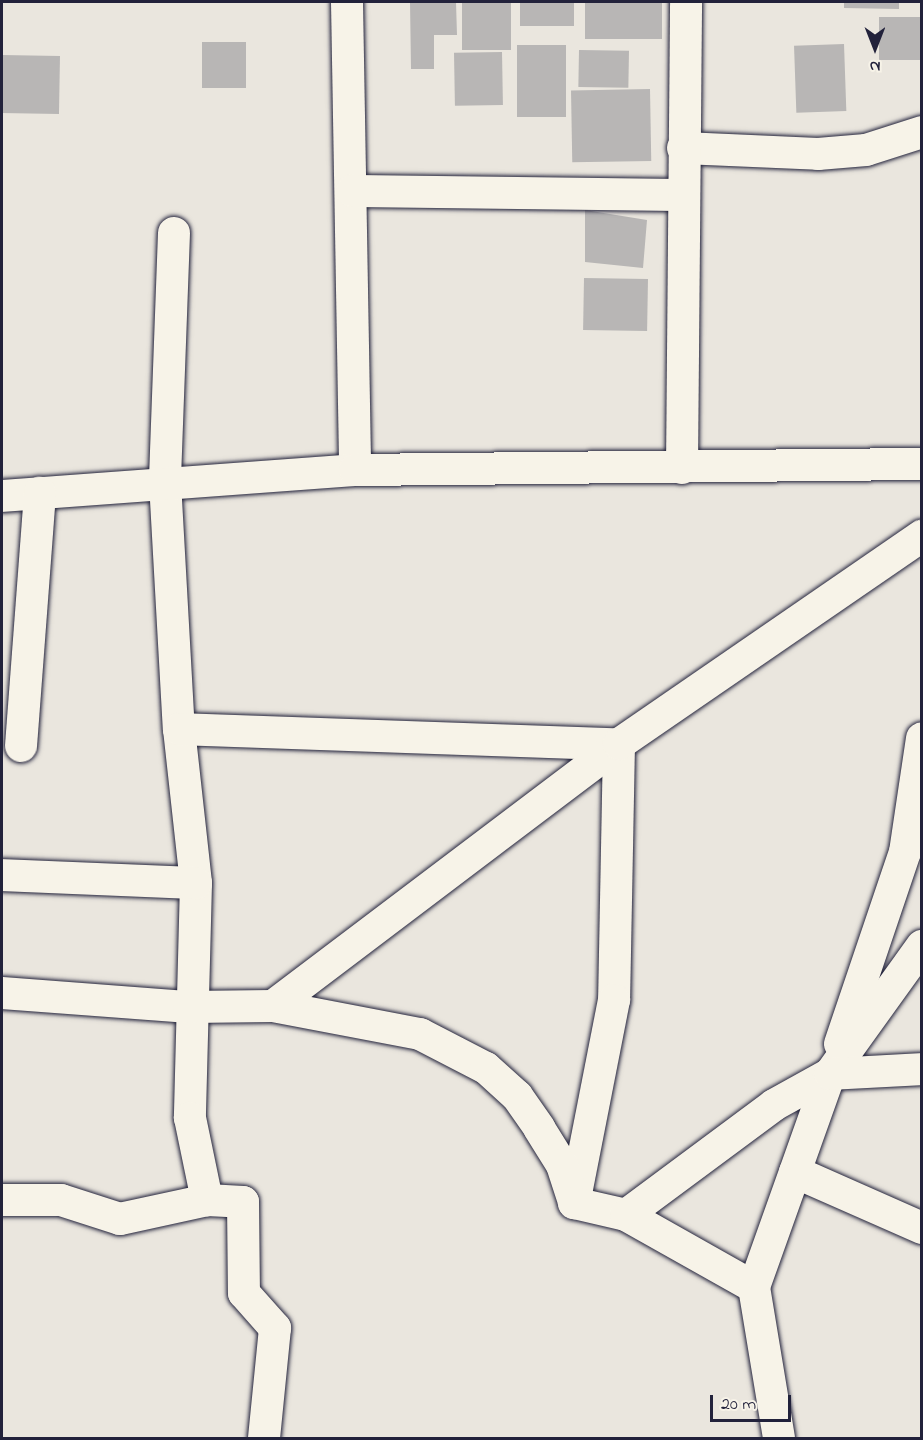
<!DOCTYPE html>
<html>
<head>
<meta charset="utf-8">
<style>
  body { margin:0 }
  #map { position:relative; width:923px; height:1440px; overflow:hidden; background:#eae6de; font-family:"Indie Flower",sans-serif }
  div>[style] { position:absolute }
  [style*='--x'] { left:calc(var(--x)*1px); top:calc(var(--y)*1px); width:calc(var(--w)*1px); rotate:calc(var(--a)*1deg) }
  .building>* { inset:0; background:#b8b6b5; transform-origin:0 0 }
  .roads { filter:drop-shadow(0 0 2px #22223b) drop-shadow(0 0 2px #22223b) }
  .minor>* { height:32px; margin:-16px; padding:0 16px; transform-origin:16px; border-radius:16px; background:#f7f3e8 }
  span { translate:-50% -50%; white-space:nowrap; text-align:center; line-height:1.15; -webkit-text-stroke:6px #f7f3e8; paint-order:stroke }
  .frame { position:absolute; inset:0; border:3px solid #22223b; pointer-events:none }
  .north { position:absolute; left:845px; top:18px; width:60px; height:60px; -webkit-text-stroke:4px #f7f3e8; paint-order:stroke; rotate:180deg; font-size:16px; font-weight:700; line-height:24px; text-align:center; color:#22223b }
  .north::after { content:''; display:block; margin:auto; width:21px; height:27px; background:#22223b; clip-path:polygon(50% 0,100% 100%,50% 72%,0 100%) }
  .scale { position:absolute; left:710px; top:1395px; width:81px; height:27px; box-sizing:border-box; border:3px solid #22223b; border-top:0; padding-left:8px; font-size:18px; line-height:21px; white-space:nowrap; color:#22223b; -webkit-text-stroke:4px #f7f3e8; paint-order:stroke }
</style>
</head>
<body>
<div id="map">
  <div class="building">
    <div style="clip-path:polygon(410px 2px,456px 2px,457px 35px,434px 35px,434px 69px,411px 69px)"></div>
    <div style="left:462px;top:2px;width:49px;height:48px"></div>
    <div style="left:520px;top:2px;width:54px;height:24px"></div>
    <div style="left:585px;top:2px;width:77px;height:37px"></div>
    <div style="clip-path:polygon(844px 2px,899px 2px,899px 9px,844px 8px)"></div>
    <div style="left:879px;top:17px;width:43px;height:43px"></div>
    <div style="left:202px;top:42px;width:44px;height:46px"></div>
    <div style="left:844px;top:44px;width:67px;height:50px;rotate:88deg"></div>
    <div style="left:517px;top:45px;width:49px;height:72px"></div>
    <div style="left:579px;top:50px;width:50px;height:37px;rotate:1deg"></div>
    <div style="left:502px;top:52px;width:53px;height:48px;rotate:89deg"></div>
    <div style="left:2px;top:55px;width:58px;height:58px;rotate:1deg"></div>
    <div style="left:650px;top:89px;width:72px;height:79px;rotate:89deg"></div>
    <div style="clip-path:polygon(585px 210px,647px 220px,643px 268px,585px 262px)"></div>
    <div style="left:584px;top:278px;width:64px;height:52px;rotate:1deg"></div>
  </div>
  <div class="roads">
    <div class="minor">
      <div style="--x:347;--y:2;--w:468;--a:89"></div>
      <div style="--x:683;--y:148;--w:135;--a:2.5"></div>
      <div style="--x:818;--y:154;--w:48;--a:-4.8"></div>
      <div style="--x:866;--y:150;--w:59;--a:-17.8"></div>
      <div style="--x:352;--y:191;--w:331;--a:0.7"></div>
      <div style="--x:174;--y:233;--w:249;--a:92.1"></div>
      <div style="--x:165;--y:482;--w:247;--a:86.8"></div>
      <div style="--x:179;--y:729;--w:155;--a:83.7"></div>
      <div style="--x:196;--y:883;--w:235;--a:91.5"></div>
      <div style="--x:190;--y:1118;--w:84;--a:78.3"></div>
      <div style="--x:682;--y:468;--w:466;--a:-89.5"></div>
      <div style="--x:2;--y:496;--w:354;--a:-4.2"></div>
      <div style="--x:355;--y:470;--w:567;--a:-0.61"></div>
      <div style="--x:179;--y:729;--w:440;--a:2"></div>
      <div style="--x:619;--y:744;--w:256;--a:91.1"></div>
      <div style="--x:614;--y:1000;--w:207;--a:101.1"></div>
      <div style="--x:21;--y:746;--w:254;--a:-85.7"></div>
      <div style="--x:2;--y:875;--w:194;--a:2.4"></div>
      <div style="--x:2;--y:993;--w:188;--a:4.3"></div>
      <div style="--x:189;--y:1007;--w:84;--a:-0.7"></div>
      <div style="--x:273;--y:1006;--w:434;--a:-37.1"></div>
      <div style="--x:619;--y:744;--w:368;--a:-34.5"></div>
      <div style="--x:273;--y:1006;--w:150;--a:10.8"></div>
      <div style="--x:420;--y:1034;--w:74;--a:27.3"></div>
      <div style="--x:486;--y:1068;--w:42;--a:42.1"></div>
      <div style="--x:517;--y:1096;--w:39;--a:55"></div>
      <div style="--x:539;--y:1128;--w:44;--a:58.1"></div>
      <div style="--x:562;--y:1165;--w:40;--a:72"></div>
      <div style="--x:574;--y:1203;--w:53;--a:13"></div>
      <div style="--x:626;--y:1215;--w:184;--a:-36.6"></div>
      <div style="--x:774;--y:1105;--w:64;--a:-29"></div>
      <div style="--x:830;--y:1074;--w:158;--a:-54.3"></div>
      <div style="--x:840;--y:1044;--w:203;--a:-71.3"></div>
      <div style="--x:905;--y:852;--w:115;--a:-81.5"></div>
      <div style="--x:795;--y:1172;--w:139;--a:23.8"></div>
      <div style="--x:2;--y:1200;--w:59;--a:0"></div>
      <div style="--x:61;--y:1200;--w:62;--a:17.9"></div>
      <div style="--x:120;--y:1219;--w:89;--a:-12.3"></div>
      <div style="--x:207;--y:1200;--w:36;--a:3"></div>
      <div style="--x:243;--y:1202;--w:91;--a:89.4"></div>
      <div style="--x:244;--y:1293;--w:47;--a:48.5"></div>
      <div style="--x:275;--y:1328;--w:111;--a:95.7"></div>
      <div style="--x:626;--y:1215;--w:147;--a:29.4"></div>
      <div style="--x:779;--y:1438;--w:153;--a:-99.4"></div>
      <div style="--x:754;--y:1287;--w:226;--a:-70.4"></div>
      <div style="--x:830;--y:1074;--w:92;--a:-3.1"></div>
    </div>
  </div>
  <div class="frame"></div>
  <div class="north">N</div>
  <div class="scale">20 m</div>
</div>
</body>
</html>
